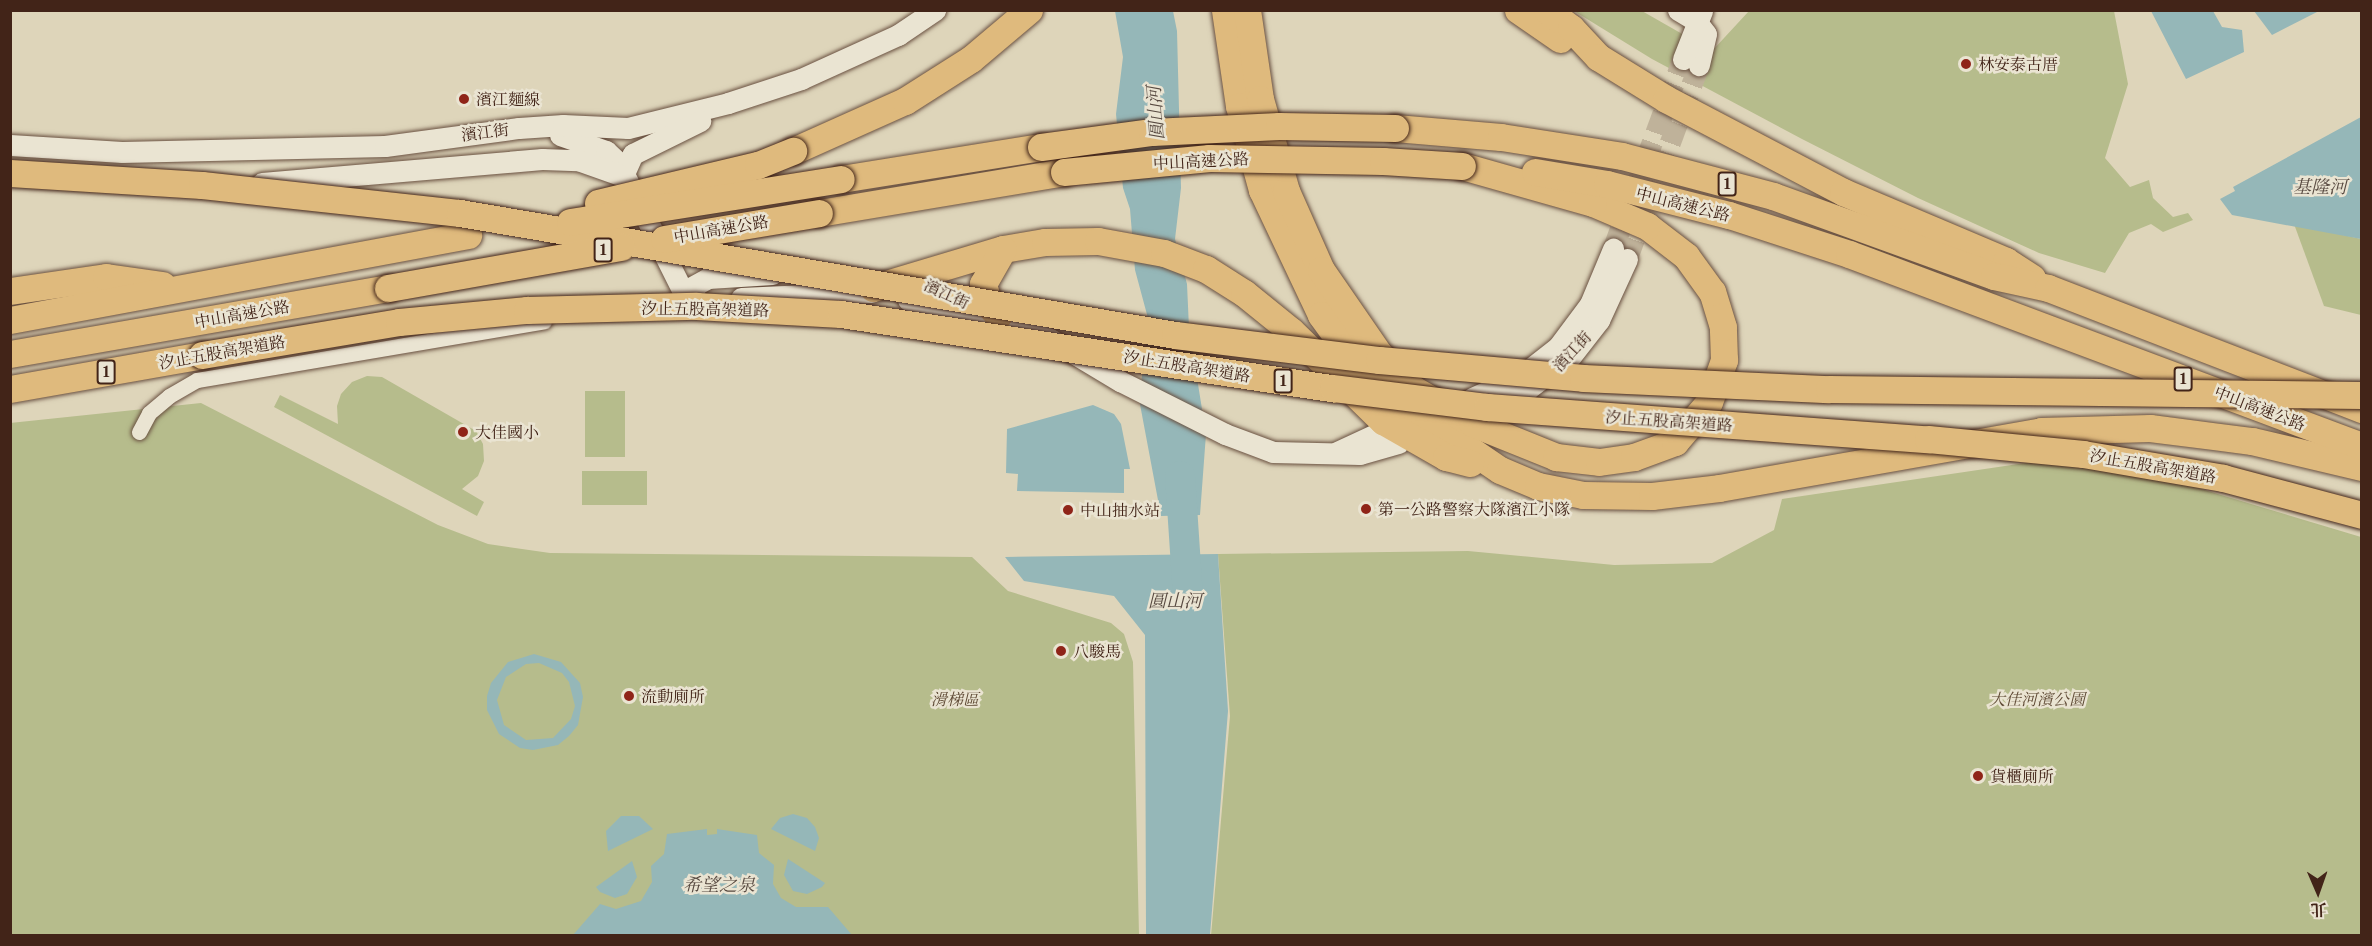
<!DOCTYPE html>
<html>
<head>
<meta charset="utf-8">
<style>
  body { margin:0 }
  #map { position:relative; width:2372px; height:946px; overflow:hidden; background:#ded5ba; font-family:"Libre Caslon Text","Noto Serif TC",serif }
  div>[style] { position:absolute }
  [style*='--x'] { left:calc(var(--x)*1px); top:calc(var(--y)*1px); width:calc(var(--w)*1px); rotate:calc(var(--a)*1deg) }
  .green>* { inset:0; background:#b6bc8c; transform-origin:0 0 }
  .water>* { inset:0; background:#95b7b8 }
  .river>* { height:30px; margin:-15px; padding:0 15px; transform-origin:15px; border-radius:15px; background:#95b7b8 }
  .secondary-tunnel>* { height:21px; margin-top:-10.5px; transform-origin:0; background:repeating-linear-gradient(90deg,#bfb29a 0 21px,transparent 0 31px) }
  .roads { filter:drop-shadow(0 0 2px #695040) drop-shadow(0 0 2px #695040) }
  .street>* { height:15px; margin:-7.5px; padding:0 7.5px; transform-origin:7.5px; border-radius:7.5px; background:#eae4d2 }
  .secondary>* { height:21px; margin:-10.5px; padding:0 10.5px; transform-origin:10.5px; border-radius:10.5px; background:#eae4d2 }
  .highway>* { height:27px; margin:-13.5px; padding:0 13.5px; transform-origin:13.5px; border-radius:13.5px; background:#dfba7d }
  .bridges { filter:drop-shadow(0 0 2px #422418) drop-shadow(0 0 2px #422418) }
  .highway-bridge>* { height:27px; margin:-13.5px; padding:0 13.5px; transform-origin:13.5px; border-radius:13.5px; background:#dfba7d }
  .dots>* { width:16px; height:16px; translate:-50% -50%; box-sizing:border-box; border:3px solid #eae4d2; border-radius:50% }
  span { translate:-50% -50%; white-space:nowrap; text-align:center; line-height:1.15; -webkit-text-stroke:5px #eae4d2; paint-order:stroke }
  .shield-label span { padding:2px 4px; background:#eae4d2; border:2px solid; border-radius:4px; -webkit-text-stroke-width:0 }
  .shield-label { font-size:15px; color:#422418; font-weight:700 }
  .poi-label { font-size:16px; color:#422418 }
  .left { translate:0 -50%; text-align:left }
  .street-label { font-size:16px; color:#422418 }
  .park-label { font-size:16px; color:#5f4a35; font-style:italic }
  .water-label { font-size:18px; color:#574940; font-style:italic }
  .frame { position:absolute; inset:0; border:12px solid #422418; pointer-events:none }
  .north { position:absolute; left:2288px; top:862px; width:60px; height:60px; -webkit-text-stroke:4px #eae4d2; paint-order:stroke; rotate:178deg; font-size:16px; font-weight:700; line-height:24px; text-align:center; color:#422418 }
  .north::after { content:''; display:block; margin:auto; width:21px; height:27px; background:#422418; clip-path:polygon(50% 0,100% 100%,50% 72%,0 100%) }
</style>
</head>
<body>
<div id="map">
  <div class="green">
    <div style="clip-path:polygon(1574px 11px,1642px 11px,1712px 51px,1749px 11px,2114px 11px,2128px 84px,2105px 158px,2130px 187px,2149px 180px,2153px 198px,2173px 217px,2188px 213px,2193px 220px,2163px 232px,2151px 224px,2129px 233px,2105px 273px,2039px 253px,1918px 198px,1802px 139px,1652px 59px)"></div>
    <div style="clip-path:polygon(2294px 224px,2361px 239px,2361px 315px,2324px 306px)"></div>
    <div style="clip-path:polygon(367px 376px,382px 377px,476px 431px,483px 444px,484px 461px,478px 476px,462px 489px,484px 502px,477px 516px,274px 407px,280px 395px,338px 424px,337px 406px,341px 394px,352px 382px)"></div>
    <div style="left:585px;top:391px;width:40px;height:66px"></div>
    <div style="clip-path:polygon(201px 403px,438px 525px,488px 544px,550px 553px,972px 557px,1008px 591px,1111px 623px,1124px 634px,1133px 662px,1139px 935px,11px 935px,10px 423px)"></div>
    <div style="clip-path:polygon(2032px 462px,2148px 473px,2361px 537px,2361px 935px,1211px 936px,1230px 716px,1218px 554px,1468px 551px,1614px 565px,1712px 563px,1774px 530px,1782px 499px)"></div>
    <div style="left:647px;top:471px;width:34px;height:65px;rotate:90deg"></div>
  </div>
  <div class="water">
    <div style="clip-path:polygon(1115px 11px,1173px 11px,1177px 31px,1181px 188px,1175px 239px,1187px 284px,1189px 328px,1206px 434px,1200px 515px,1161px 516px,1139px 399px,1149px 322px,1135px 270px,1130px 209px,1123px 188px,1116px 114px,1123px 57px)"></div>
    <div style="clip-path:polygon(2151px 11px,2213px 11px,2222px 27px,2242px 30px,2244px 52px,2186px 79px)"></div>
    <div style="clip-path:polygon(2254px 11px,2319px 11px,2272px 35px)"></div>
    <div style="clip-path:polygon(2361px 117px,2361px 239px,2232px 215px,2220px 199px,2235px 191px,2233px 187px)"></div>
    <div style="clip-path:polygon(1093px 405px,1114px 414px,1121px 424px,1130px 469px,1124px 469px,1124px 493px,1017px 491px,1018px 474px,1006px 473px,1007px 429px)"></div>
    <div style="clip-path:polygon(1218px 554px,1228px 711px,1210px 935px,1146px 935px,1145px 635px,1114px 596px,1024px 581px,1005px 557px)"></div>
    <div style="clip-path:polygon(evenodd,534px 654px,561px 662px,580px 683px,583px 697px,578px 725px,569px 736px,558px 745px,533px 750px,520px 748px,499px 734px,487px 710px,487px 696px,491px 683px,508px 662px,534px 654px,539px 663px,562px 673px,569px 682px,575px 706px,571px 719px,553px 738px,526px 740px,504px 725px,497px 700px,506px 677px,526px 664px,539px 663px)"></div>
    <div style="clip-path:polygon(793px 814px,807px 818px,815px 827px,819px 838px,815px 851px,771px 829px,780px 818px)"></div>
    <div style="clip-path:polygon(621px 816px,639px 816px,653px 829px,608px 851px,606px 831px)"></div>
    <div style="clip-path:polygon(707px 829px,707px 835px,717px 834px,717px 829px,757px 835px,759px 853px,774px 865px,773px 884px,781px 898px,796px 907px,828px 907px,852px 935px,573px 935px,600px 904px,616px 909px,641px 901px,652px 882px,651px 866px,664px 854px,667px 834px)"></div>
    <div style="clip-path:polygon(788px 859px,825px 883px,822px 887px,807px 894px,793px 891px,784px 875px)"></div>
    <div style="clip-path:polygon(632px 861px,637px 877px,627px 894px,615px 898px,600px 892px,596px 887px)"></div>
  </div>
  <div class="river">
    <div style="--x:1180;--y:476;--w:120;--a:86.2"></div>
  </div>
  <div class="secondary-tunnel">
    <div style="--x:1613;--y:249;--w:202;--a:-69.8"></div>
    <div style="--x:1627;--y:259;--w:207;--a:-69.6"></div>
  </div>
  <div class="roads">
    <div class="street">
      <div style="--x:139;--y:432;--w:21;--a:-62"></div>
      <div style="--x:149;--y:413;--w:26;--a:-40"></div>
      <div style="--x:169;--y:396;--w:32;--a:-30"></div>
      <div style="--x:197;--y:380;--w:352;--a:-9.6"></div>
    </div>
    <div class="secondary">
      <div style="--x:1678;--y:10;--w:21;--a:31"></div>
      <div style="--x:1696;--y:21;--w:16;--a:52"></div>
      <div style="--x:1706;--y:34;--w:32;--a:103"></div>
      <div style="--x:1683;--y:59;--w:52;--a:-68.4"></div>
      <div style="--x:560;--y:135;--w:49;--a:19.2"></div>
      <div style="--x:606;--y:151;--w:16;--a:43"></div>
      <div style="--x:618;--y:162;--w:145;--a:63.4"></div>
      <div style="--x:683;--y:292;--w:12;--a:14"></div>
      <div style="--x:10;--y:145;--w:112;--a:3.6"></div>
      <div style="--x:122;--y:152;--w:263;--a:-1.3"></div>
      <div style="--x:385;--y:146;--w:135;--a:-7.7"></div>
      <div style="--x:519;--y:128;--w:44;--a:-3.9"></div>
      <div style="--x:563;--y:125;--w:65;--a:2.6"></div>
      <div style="--x:628;--y:128;--w:103;--a:-14"></div>
      <div style="--x:728;--y:103;--w:77;--a:-18.2"></div>
      <div style="--x:801;--y:79;--w:107;--a:-24.4"></div>
      <div style="--x:898;--y:35;--w:45;--a:-34"></div>
      <div style="--x:623;--y:176;--w:24;--a:-66"></div>
      <div style="--x:633;--y:154;--w:75;--a:-26.2"></div>
      <div style="--x:262;--y:183;--w:281;--a:-4.9"></div>
      <div style="--x:542;--y:159;--w:36;--a:2"></div>
      <div style="--x:578;--y:160;--w:48;--a:19.6"></div>
      <div style="--x:683;--y:292;--w:29;--a:-29"></div>
      <div style="--x:708;--y:278;--w:64;--a:-3.6"></div>
      <div style="--x:741;--y:298;--w:130;--a:-2.6"></div>
      <div style="--x:908;--y:300;--w:89;--a:19"></div>
      <div style="--x:983;--y:312;--w:72;--a:21.9"></div>
      <div style="--x:1050;--y:339;--w:82;--a:31"></div>
      <div style="--x:1120;--y:381;--w:118;--a:26.8"></div>
      <div style="--x:1225;--y:434;--w:51;--a:20.6"></div>
      <div style="--x:1273;--y:452;--w:87;--a:1.3"></div>
      <div style="--x:1360;--y:454;--w:40;--a:-16"></div>
      <div style="--x:1472;--y:398;--w:54;--a:-24.2"></div>
      <div style="--x:1521;--y:376;--w:47;--a:-38.1"></div>
      <div style="--x:1558;--y:347;--w:54;--a:-53.3"></div>
      <div style="--x:1590;--y:304;--w:60;--a:-67.3"></div>
      <div style="--x:1492;--y:407;--w:40;--a:-26.6"></div>
      <div style="--x:1528;--y:389;--w:54;--a:-37.5"></div>
      <div style="--x:1571;--y:356;--w:46;--a:-52.1"></div>
      <div style="--x:1599;--y:320;--w:67;--a:-65.3"></div>
      <div style="--x:1337;--y:452;--w:47;--a:-24.9"></div>
    </div>
    <div class="highway">
      <div style="--x:1225;--y:10;--w:97;--a:81.7"></div>
      <div style="--x:1239;--y:106;--w:87;--a:74.7"></div>
      <div style="--x:1262;--y:190;--w:138;--a:64.7"></div>
      <div style="--x:1321;--y:315;--w:82;--a:54"></div>
      <div style="--x:1369;--y:381;--w:158;--a:34.2"></div>
      <div style="--x:1500;--y:470;--w:41;--a:22.8"></div>
      <div style="--x:1538;--y:486;--w:46;--a:11.3"></div>
      <div style="--x:1583;--y:495;--w:69;--a:0.8"></div>
      <div style="--x:1652;--y:496;--w:67;--a:-6.8"></div>
      <div style="--x:1719;--y:488;--w:327;--a:-10"></div>
      <div style="--x:2041;--y:431;--w:109;--a:-1.6"></div>
      <div style="--x:2150;--y:428;--w:103;--a:7.3"></div>
      <div style="--x:2252;--y:441;--w:113;--a:13.3"></div>
      <div style="--x:1247;--y:10;--w:90;--a:81.7"></div>
      <div style="--x:1260;--y:99;--w:96;--a:74.2"></div>
      <div style="--x:1286;--y:191;--w:86;--a:66.1"></div>
      <div style="--x:1321;--y:270;--w:102;--a:55.4"></div>
      <div style="--x:1379;--y:354;--w:49;--a:45.8"></div>
      <div style="--x:1413;--y:389;--w:68;--a:30"></div>
      <div style="--x:1472;--y:423;--w:91;--a:22"></div>
      <div style="--x:1556;--y:457;--w:43;--a:6.6"></div>
      <div style="--x:1599;--y:462;--w:35;--a:-8"></div>
      <div style="--x:1634;--y:457;--w:44;--a:-20.1"></div>
      <div style="--x:1675;--y:442;--w:52;--a:-49.6"></div>
      <div style="--x:1709;--y:402;--w:45;--a:-70.3"></div>
      <div style="--x:1724;--y:360;--w:33;--a:-92"></div>
      <div style="--x:1723;--y:327;--w:37;--a:-107"></div>
      <div style="--x:1712;--y:292;--w:44;--a:-125.8"></div>
      <div style="--x:1686;--y:256;--w:49;--a:-142.4"></div>
      <div style="--x:1647;--y:226;--w:59;--a:-156.9"></div>
      <div style="--x:1593;--y:203;--w:136;--a:-164.2"></div>
      <div style="--x:1518;--y:10;--w:51;--a:34.6"></div>
      <div style="--x:1547;--y:10;--w:30;--a:37"></div>
      <div style="--x:1571;--y:28;--w:40;--a:47"></div>
      <div style="--x:1598;--y:57;--w:80;--a:31.7"></div>
      <div style="--x:1666;--y:99;--w:200;--a:27.7"></div>
      <div style="--x:1843;--y:192;--w:177;--a:22.9"></div>
      <div style="--x:2006;--y:261;--w:31;--a:33"></div>
      <div style="--x:1395;--y:128;--w:106;--a:4.9"></div>
      <div style="--x:1501;--y:137;--w:122;--a:8.9"></div>
      <div style="--x:1622;--y:156;--w:156;--a:14.8"></div>
      <div style="--x:1773;--y:196;--w:235;--a:19.9"></div>
      <div style="--x:1994;--y:276;--w:55;--a:12.5"></div>
      <div style="--x:2048;--y:288;--w:337;--a:21.1"></div>
      <div style="--x:793;--y:151;--w:123;--a:-24.1"></div>
      <div style="--x:905;--y:101;--w:78;--a:-32.5"></div>
      <div style="--x:971;--y:59;--w:76;--a:-40.2"></div>
      <div style="--x:1535;--y:172;--w:73;--a:9.5"></div>
      <div style="--x:1607;--y:184;--w:126;--a:14.3"></div>
      <div style="--x:1729;--y:215;--w:126;--a:18"></div>
      <div style="--x:1849;--y:254;--w:548;--a:20.52"></div>
      <div style="--x:841;--y:179;--w:203;--a:-9.1"></div>
      <div style="--x:819;--y:213;--w:248;--a:-9.5"></div>
      <div style="--x:873;--y:288;--w:136;--a:-16.7"></div>
      <div style="--x:1003;--y:249;--w:43;--a:-9.5"></div>
      <div style="--x:1045;--y:242;--w:53;--a:-1.1"></div>
      <div style="--x:1098;--y:241;--w:67;--a:10.3"></div>
      <div style="--x:1164;--y:253;--w:45;--a:20.9"></div>
      <div style="--x:1206;--y:269;--w:45;--a:32.3"></div>
      <div style="--x:1244;--y:293;--w:60;--a:39"></div>
      <div style="--x:1291;--y:331;--w:129;--a:44.4"></div>
      <div style="--x:1383;--y:421;--w:73;--a:29.7"></div>
      <div style="--x:1446;--y:457;--w:25;--a:14"></div>
      <div style="--x:10;--y:291;--w:97;--a:-8.3"></div>
      <div style="--x:106;--y:277;--w:57;--a:8.1"></div>
      <div style="--x:998;--y:316;--w:14;--a:-129"></div>
      <div style="--x:989;--y:305;--w:22;--a:-106"></div>
      <div style="--x:983;--y:284;--w:40;--a:-60.3"></div>
      <div style="--x:10;--y:320;--w:466;--a:-10.5"></div>
      <div style="--x:10;--y:354;--w:384;--a:-9.9"></div>
      <div style="--x:10;--y:389;--w:195;--a:-10"></div>
    </div>
  </div>
  <div class="bridges">
    <div class="highway-bridge">
      <div style="--x:1041;--y:147;--w:112;--a:-7.7"></div>
      <div style="--x:1152;--y:132;--w:127;--a:-2.7"></div>
      <div style="--x:1279;--y:126;--w:116;--a:1"></div>
      <div style="--x:1064;--y:172;--w:146;--a:-5.5"></div>
      <div style="--x:1209;--y:158;--w:174;--a:1"></div>
      <div style="--x:1383;--y:161;--w:79;--a:3.6"></div>
      <div style="--x:10;--y:173;--w:192;--a:3.6"></div>
      <div style="--x:202;--y:185;--w:260;--a:6.2"></div>
      <div style="--x:460;--y:213;--w:725;--a:9.68"></div>
      <div style="--x:1175;--y:335;--w:206;--a:7"></div>
      <div style="--x:1379;--y:360;--w:205;--a:5"></div>
      <div style="--x:1583;--y:378;--w:246;--a:2.6"></div>
      <div style="--x:1829;--y:389;--w:533;--a:0.64"></div>
      <div style="--x:598;--y:203;--w:164;--a:-13.4"></div>
      <div style="--x:758;--y:165;--w:38;--a:-22"></div>
      <div style="--x:570;--y:222;--w:274;--a:-9"></div>
      <div style="--x:664;--y:239;--w:157;--a:-9.5"></div>
      <div style="--x:388;--y:288;--w:237;--a:-10"></div>
      <div style="--x:202;--y:355;--w:200;--a:-9.5"></div>
      <div style="--x:399;--y:322;--w:129;--a:-5.4"></div>
      <div style="--x:527;--y:310;--w:169;--a:-1.4"></div>
      <div style="--x:696;--y:306;--w:145;--a:3.2"></div>
      <div style="--x:841;--y:314;--w:498;--a:8.6"></div>
      <div style="--x:1333;--y:388;--w:155;--a:7"></div>
      <div style="--x:1487;--y:407;--w:442;--a:4.2"></div>
      <div style="--x:1928;--y:439;--w:156;--a:5.5"></div>
      <div style="--x:2083;--y:454;--w:142;--a:9.7"></div>
      <div style="--x:2223;--y:478;--w:144;--a:14.9"></div>
    </div>
  </div>
  <div class="dots">
    <div style="left:1966px;top:64px;background:#8f2418"></div>
    <div style="left:464px;top:99px;background:#8f2418"></div>
    <div style="left:463px;top:432px;background:#8f2418"></div>
    <div style="left:1366px;top:509px;background:#8f2418"></div>
    <div style="left:1068px;top:510px;background:#8f2418"></div>
    <div style="left:1061px;top:651px;background:#8f2418"></div>
    <div style="left:629px;top:696px;background:#8f2418"></div>
    <div style="left:1978px;top:776px;background:#8f2418"></div>
  </div>
  <div class="shield-label">
    <span style="left:1727px;top:184px">1</span>
    <span style="left:603px;top:250px">1</span>
    <span style="left:106px;top:372px">1</span>
    <span style="left:2183px;top:379px">1</span>
    <span style="left:1283px;top:381px">1</span>
  </div>
  <div class="poi-label">
    <span class="left" style="left:1978px;top:64px">林安泰古厝</span>
    <span class="left" style="left:476px;top:99px">濱江麵線</span>
    <span class="left" style="left:475px;top:432px">大佳國小</span>
    <span class="left" style="left:1378px;top:509px">第一公路警察大隊濱江小隊</span>
    <span class="left" style="left:1080px;top:510px">中山抽水站</span>
    <span class="left" style="left:1073px;top:651px">八駿馬</span>
    <span class="left" style="left:641px;top:696px">流動廁所</span>
    <span class="left" style="left:1990px;top:776px">貨櫃廁所</span>
  </div>
  <div class="street-label">
    <span style="left:485px;top:132px;rotate:-7deg">濱江街</span>
    <span style="left:1201px;top:161px;rotate:-3deg">中山高速公路</span>
    <span style="left:1683px;top:204px;rotate:14deg">中山高速公路</span>
    <span style="left:721px;top:229px;rotate:-10deg">中山高速公路</span>
    <span style="left:947px;top:294px;rotate:25deg">濱江街</span>
    <span style="left:705px;top:309px;rotate:1deg">汐止五股高架道路</span>
    <span style="left:242px;top:314px;rotate:-10deg">中山高速公路</span>
    <span style="left:1572px;top:351px;rotate:-47deg">濱江街</span>
    <span style="left:222px;top:352px;rotate:-10deg">汐止五股高架道路</span>
    <span style="left:1187px;top:366px;rotate:9deg">汐止五股高架道路</span>
    <span style="left:2260px;top:408px;rotate:21deg">中山高速公路</span>
    <span style="left:1669px;top:421px;rotate:4deg">汐止五股高架道路</span>
    <span style="left:2153px;top:466px;rotate:10deg">汐止五股高架道路</span>
  </div>
  <div class="park-label">
    <span style="left:955px;top:699px">滑梯區</span>
    <span style="left:2037px;top:699px">大佳河濱公園</span>
  </div>
  <div class="water-label">
    <span style="left:1156px;top:113px;rotate:-94deg">圓山河</span>
    <span style="left:2320px;top:187px">基隆河</span>
    <span style="left:1175px;top:601px">圓山河</span>
    <span style="left:719px;top:885px">希望之泉</span>
  </div>
  <div class="frame"></div>
  <div class="north">北</div>
</div>
</body>
</html>
